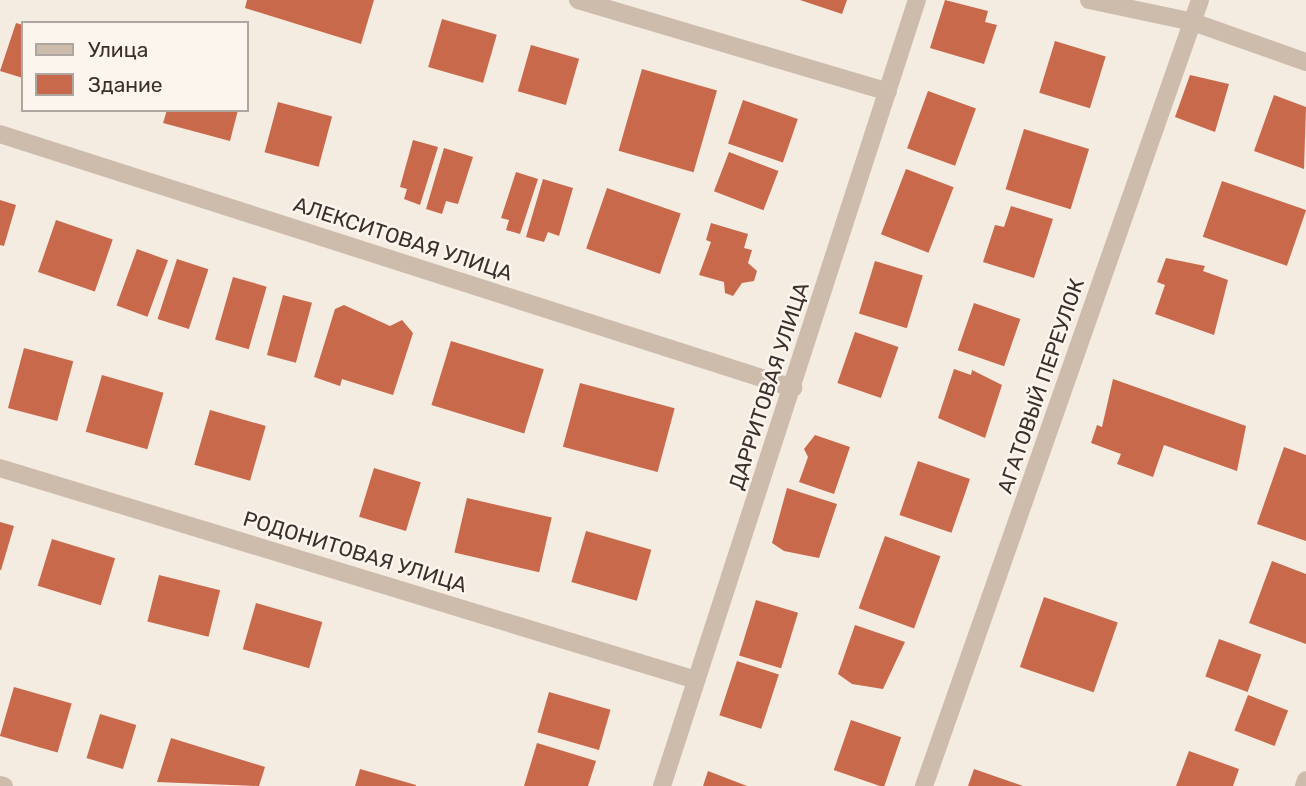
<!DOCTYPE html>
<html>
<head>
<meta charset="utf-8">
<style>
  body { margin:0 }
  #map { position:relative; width:1306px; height:786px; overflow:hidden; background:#f4ebe1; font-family:Rubik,sans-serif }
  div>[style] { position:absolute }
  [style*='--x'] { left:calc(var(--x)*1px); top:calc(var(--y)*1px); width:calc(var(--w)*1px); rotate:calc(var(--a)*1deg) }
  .building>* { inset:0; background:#c8694b; transform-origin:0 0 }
  .minor>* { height:18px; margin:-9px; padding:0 9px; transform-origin:9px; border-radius:9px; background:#cdbbac }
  span { translate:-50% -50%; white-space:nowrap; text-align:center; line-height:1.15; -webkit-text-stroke:5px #fbf5ee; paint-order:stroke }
  .street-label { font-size:21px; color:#3b302b }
  .legend { position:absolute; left:21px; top:21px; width:228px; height:91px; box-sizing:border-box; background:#fbf5ee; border:2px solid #aea6a0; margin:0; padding:9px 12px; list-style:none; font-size:21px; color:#3b302b }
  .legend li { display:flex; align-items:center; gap:14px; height:35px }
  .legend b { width:35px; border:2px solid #aea6a0 }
</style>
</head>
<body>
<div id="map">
  <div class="building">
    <div style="clip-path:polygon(247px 0,374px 0,361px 44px,245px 8px)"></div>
    <div style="clip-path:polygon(800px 0,847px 0,842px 14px)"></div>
    <div style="clip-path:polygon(945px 0,988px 11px,985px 22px,997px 25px,984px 64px,930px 48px)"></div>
    <div style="left:442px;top:19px;width:57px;height:50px;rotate:16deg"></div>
    <div style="clip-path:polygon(16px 23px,23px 25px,23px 78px,0 71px)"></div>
    <div style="left:1055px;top:41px;width:53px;height:54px;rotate:17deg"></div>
    <div style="left:531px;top:45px;width:50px;height:48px;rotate:16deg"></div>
    <div style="left:642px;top:69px;width:78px;height:85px;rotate:16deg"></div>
    <div style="clip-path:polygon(1190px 75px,1229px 84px,1215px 132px,1175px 117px)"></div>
    <div style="left:928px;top:91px;width:51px;height:61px;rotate:20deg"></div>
    <div style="clip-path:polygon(1274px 95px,1306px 107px,1304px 169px,1254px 151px)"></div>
    <div style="left:743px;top:100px;width:58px;height:46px;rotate:19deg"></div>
    <div style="left:278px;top:102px;width:56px;height:52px;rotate:15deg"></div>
    <div style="clip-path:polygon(167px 110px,238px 110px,230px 141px,163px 123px)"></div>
    <div style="left:1024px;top:129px;width:68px;height:63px;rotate:17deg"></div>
    <div style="clip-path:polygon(413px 140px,438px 147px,420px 205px,404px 199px,407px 189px,400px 187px)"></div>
    <div style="clip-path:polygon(444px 148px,473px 157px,458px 204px,446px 201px,442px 214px,426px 209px)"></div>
    <div style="left:729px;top:152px;width:53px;height:42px;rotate:21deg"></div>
    <div style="left:906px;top:169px;width:51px;height:70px;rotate:21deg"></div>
    <div style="clip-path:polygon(516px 172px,538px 179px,520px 234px,506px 230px,509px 220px,501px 218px)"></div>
    <div style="clip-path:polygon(543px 179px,573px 188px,559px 236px,548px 232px,544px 242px,526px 237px)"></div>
    <div style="left:1222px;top:181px;width:89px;height:59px;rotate:19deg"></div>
    <div style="left:607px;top:188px;width:78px;height:64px;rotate:19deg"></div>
    <div style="clip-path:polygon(0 200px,16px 205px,4px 246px,0 245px)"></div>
    <div style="clip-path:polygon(1011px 206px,1053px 219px,1034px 278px,983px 262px,995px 225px,1004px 227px)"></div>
    <div style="left:56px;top:220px;width:60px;height:55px;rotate:19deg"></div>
    <div style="clip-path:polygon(711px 223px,748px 234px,744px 248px,752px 250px,748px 263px,757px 271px,754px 281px,742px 283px,733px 296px,725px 293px,724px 282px,699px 275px,711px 242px,706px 240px)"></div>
    <div style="left:137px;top:249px;width:33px;height:60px;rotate:20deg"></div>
    <div style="clip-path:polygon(1166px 258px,1205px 266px,1203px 271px,1228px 280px,1214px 335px,1155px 314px,1165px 285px,1157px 282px)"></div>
    <div style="left:177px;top:259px;width:33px;height:63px;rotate:18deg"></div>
    <div style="left:875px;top:261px;width:50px;height:55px;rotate:17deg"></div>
    <div style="left:233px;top:277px;width:35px;height:65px;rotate:16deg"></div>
    <div style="left:283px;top:295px;width:30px;height:62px;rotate:15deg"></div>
    <div style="left:974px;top:303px;width:49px;height:50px;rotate:19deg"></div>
    <div style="clip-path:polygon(344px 305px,390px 326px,402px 320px,413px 333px,393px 395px,342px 379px,340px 386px,314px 377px,335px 309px)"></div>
    <div style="left:855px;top:332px;width:46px;height:54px;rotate:19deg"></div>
    <div style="left:451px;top:341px;width:97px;height:67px;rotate:17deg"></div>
    <div style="left:24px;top:348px;width:51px;height:62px;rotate:15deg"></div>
    <div style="clip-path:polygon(954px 369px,971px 375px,972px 370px,1002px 385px,985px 438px,938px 418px)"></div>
    <div style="left:102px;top:375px;width:64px;height:59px;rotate:16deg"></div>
    <div style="clip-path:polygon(1113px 379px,1246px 426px,1237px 471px,1164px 445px,1153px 477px,1117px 464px,1121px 454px,1091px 443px,1097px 425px,1102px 427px)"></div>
    <div style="left:580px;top:383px;width:98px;height:66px;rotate:15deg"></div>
    <div style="left:210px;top:410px;width:58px;height:57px;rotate:16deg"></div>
    <div style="clip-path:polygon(815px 435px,850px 447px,834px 494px,799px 482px,808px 457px,804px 449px)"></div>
    <div style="clip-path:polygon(1284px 447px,1306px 455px,1306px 541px,1257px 524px)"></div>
    <div style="left:918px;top:461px;width:55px;height:57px;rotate:19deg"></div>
    <div style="left:374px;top:468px;width:49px;height:51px;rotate:17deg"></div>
    <div style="clip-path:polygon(787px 488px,837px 504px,819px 558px,784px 551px,772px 543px)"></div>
    <div style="left:467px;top:498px;width:87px;height:56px;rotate:13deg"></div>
    <div style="clip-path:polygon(0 522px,14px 526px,1px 570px,0 570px)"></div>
    <div style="left:586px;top:531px;width:68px;height:53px;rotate:16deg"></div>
    <div style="left:885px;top:536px;width:59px;height:77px;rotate:20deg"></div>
    <div style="left:52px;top:539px;width:66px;height:49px;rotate:17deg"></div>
    <div style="clip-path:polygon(1272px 561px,1306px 574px,1306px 644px,1249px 623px)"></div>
    <div style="left:159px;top:575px;width:63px;height:48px;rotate:14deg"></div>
    <div style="left:1044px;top:597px;width:78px;height:74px;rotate:19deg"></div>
    <div style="left:756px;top:600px;width:44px;height:58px;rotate:17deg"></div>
    <div style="left:256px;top:603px;width:69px;height:48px;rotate:16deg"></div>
    <div style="clip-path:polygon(855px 625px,905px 642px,883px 689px,852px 684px,838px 674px)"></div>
    <div style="left:1219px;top:639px;width:45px;height:40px;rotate:20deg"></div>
    <div style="left:737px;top:661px;width:44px;height:57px;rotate:18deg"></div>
    <div style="left:14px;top:687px;width:60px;height:51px;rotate:16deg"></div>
    <div style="left:549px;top:692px;width:64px;height:42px;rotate:16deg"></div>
    <div style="left:1248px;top:695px;width:43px;height:38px;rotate:21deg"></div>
    <div style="left:100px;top:714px;width:38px;height:46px;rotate:17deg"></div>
    <div style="left:851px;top:720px;width:53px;height:53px;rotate:19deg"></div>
    <div style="clip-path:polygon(171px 738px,265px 767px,259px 786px,157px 782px)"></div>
    <div style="clip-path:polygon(537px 743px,596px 761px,588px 786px,524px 786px)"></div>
    <div style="clip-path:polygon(1189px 751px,1239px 769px,1233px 786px,1176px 786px)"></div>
    <div style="clip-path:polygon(360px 769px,416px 785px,416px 786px,355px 786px)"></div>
    <div style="clip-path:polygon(974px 769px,1023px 786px,968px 786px)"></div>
    <div style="clip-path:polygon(708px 771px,747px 786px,703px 786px)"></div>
  </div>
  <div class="minor">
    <div style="--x:578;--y:0;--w:323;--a:16.5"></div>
    <div style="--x:1089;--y:0;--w:106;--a:11.9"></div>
    <div style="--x:1193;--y:22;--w:120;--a:19.5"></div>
    <div style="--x:0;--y:134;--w:833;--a:17.76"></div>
    <div style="--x:0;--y:468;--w:728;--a:16.94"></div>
    <div style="--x:0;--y:785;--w:4;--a:14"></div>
    <div style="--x:662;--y:786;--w:826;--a:-72.03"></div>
    <div style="--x:924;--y:786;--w:833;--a:-70.65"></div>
    <div style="--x:1304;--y:786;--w:6;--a:-72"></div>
  </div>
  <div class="street-label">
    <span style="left:403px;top:239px;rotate:18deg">АЛЕКСИТОВАЯ УЛИЦА</span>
    <span style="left:769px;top:386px;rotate:-72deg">ДАРРИТОВАЯ УЛИЦА</span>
    <span style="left:1041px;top:386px;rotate:-71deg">АГАТОВЫЙ ПЕРЕУЛОК</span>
    <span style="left:355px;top:552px;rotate:17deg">РОДОНИТОВАЯ УЛИЦА</span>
  </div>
  <ul class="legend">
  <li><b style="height:9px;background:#cdbbac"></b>Улица</li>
  <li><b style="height:19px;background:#c8694b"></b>Здание</li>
  </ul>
</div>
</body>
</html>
